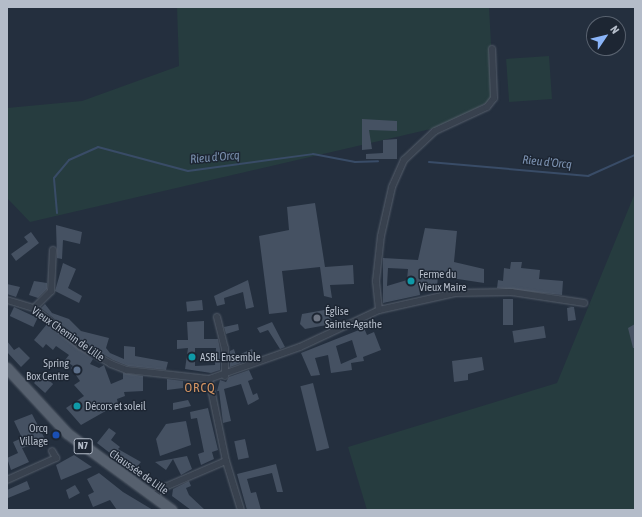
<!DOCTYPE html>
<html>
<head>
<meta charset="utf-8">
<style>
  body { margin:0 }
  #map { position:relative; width:642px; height:517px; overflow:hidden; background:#242f3e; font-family:"Asap Condensed",sans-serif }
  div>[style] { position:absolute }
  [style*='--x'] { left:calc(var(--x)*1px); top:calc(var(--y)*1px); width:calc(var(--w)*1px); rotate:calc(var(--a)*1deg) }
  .green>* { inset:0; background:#263c3f; transform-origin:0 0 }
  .stream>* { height:2px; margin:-1px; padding:0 1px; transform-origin:1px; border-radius:1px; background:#394c67 }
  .building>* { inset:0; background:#455162; transform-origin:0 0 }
  .roads { filter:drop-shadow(0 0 1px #565f6c) drop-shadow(0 0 1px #565f6c) }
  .minor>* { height:6px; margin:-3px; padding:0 3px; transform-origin:3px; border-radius:3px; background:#38414e }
  .primary>* { height:10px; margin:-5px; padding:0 5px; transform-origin:5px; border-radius:5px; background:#56606e }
  .dots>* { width:11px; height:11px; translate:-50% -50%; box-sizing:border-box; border:2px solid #1d2633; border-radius:50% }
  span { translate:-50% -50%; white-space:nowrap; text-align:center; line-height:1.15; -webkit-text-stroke:3px #1d2633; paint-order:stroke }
  .shield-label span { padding:1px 3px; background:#1d2633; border:1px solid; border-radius:3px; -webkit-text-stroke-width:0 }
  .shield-label { font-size:10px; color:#b4bcc9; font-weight:700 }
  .poi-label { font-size:11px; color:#b4bcc9 }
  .left { translate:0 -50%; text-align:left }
  .right { translate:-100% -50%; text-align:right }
  .street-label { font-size:11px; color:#b4bcc9 }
  .water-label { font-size:12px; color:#7c92b1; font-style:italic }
  .quarter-label { font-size:13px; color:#d59563; letter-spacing:1px }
  .frame { position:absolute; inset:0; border:8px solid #b4bcc9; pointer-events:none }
  .north { position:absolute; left:586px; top:16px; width:40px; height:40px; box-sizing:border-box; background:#1d2633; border:1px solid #59626f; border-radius:50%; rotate:55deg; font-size:11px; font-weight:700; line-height:16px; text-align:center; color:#b4bcc9 }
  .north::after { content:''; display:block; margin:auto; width:14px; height:18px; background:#8ab4f8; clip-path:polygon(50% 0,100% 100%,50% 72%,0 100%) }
</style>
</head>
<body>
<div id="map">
  <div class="green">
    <div style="clip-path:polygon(177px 7px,489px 7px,494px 98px,448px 125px,30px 222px,7px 198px,7px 108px,82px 101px,179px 66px)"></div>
    <div style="left:549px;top:56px;width:43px;height:43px;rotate:86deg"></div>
    <div style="clip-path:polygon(635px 193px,635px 510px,367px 510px,348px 447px,557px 383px)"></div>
  </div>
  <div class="stream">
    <div style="--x:429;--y:162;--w:160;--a:5"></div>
    <div style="--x:588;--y:176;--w:51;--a:-24.1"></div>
    <div style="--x:57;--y:213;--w:35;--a:-95"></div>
    <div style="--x:54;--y:178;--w:23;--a:-50"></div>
    <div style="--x:69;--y:160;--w:32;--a:-24"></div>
    <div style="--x:98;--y:147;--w:93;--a:14.9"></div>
    <div style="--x:188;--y:171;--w:126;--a:-7.7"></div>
    <div style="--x:313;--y:154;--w:43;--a:10.8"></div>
    <div style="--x:355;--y:162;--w:23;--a:-2"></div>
  </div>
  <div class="building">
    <div style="clip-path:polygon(362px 119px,397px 121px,397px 131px,369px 130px,372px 149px,362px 150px)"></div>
    <div style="clip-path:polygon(397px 139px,397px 159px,366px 159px,366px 154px,383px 153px,383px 140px)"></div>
    <div style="clip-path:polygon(315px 203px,325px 267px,353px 265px,354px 284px,330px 285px,332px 298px,324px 296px,320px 267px,282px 271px,287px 312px,269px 314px,259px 236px,289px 230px,287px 207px)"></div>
    <div style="clip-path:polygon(56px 225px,82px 232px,80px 244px,63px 240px,62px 259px,57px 258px)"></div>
    <div style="clip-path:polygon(evenodd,425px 228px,457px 231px,454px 262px,484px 269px,484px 283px,438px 276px,437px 287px,419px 286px,420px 295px,383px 303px,383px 258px,418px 260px,425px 228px,388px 268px,408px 269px,407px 280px,387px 286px,388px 268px)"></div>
    <div style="clip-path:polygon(31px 232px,39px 243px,16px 261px,11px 254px,28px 242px,24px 237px)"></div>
    <div style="clip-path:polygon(511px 262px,522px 262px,521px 268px,540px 270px,539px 279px,563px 281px,562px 295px,497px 288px,498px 280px,503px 281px,504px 268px,510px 269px)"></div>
    <div style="clip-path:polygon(63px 263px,76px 269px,68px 288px,82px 296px,79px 303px,55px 291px)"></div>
    <div style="clip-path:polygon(248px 280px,254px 307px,246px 309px,243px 292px,224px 298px,225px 304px,217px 306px,214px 296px)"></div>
    <div style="clip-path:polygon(34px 281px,47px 283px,47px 289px,38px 298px,29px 295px)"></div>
    <div style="clip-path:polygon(7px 284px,20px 287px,16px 297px,7px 294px)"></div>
    <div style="left:503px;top:299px;width:10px;height:26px"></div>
    <div style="left:202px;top:300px;width:10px;height:16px;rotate:84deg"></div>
    <div style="clip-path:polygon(45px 304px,52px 313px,69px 319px,81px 331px,109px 338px,106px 348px,110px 353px,124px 359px,124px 346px,135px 347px,135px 356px,168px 362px,166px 370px,128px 366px,113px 360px,83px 342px,41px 308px)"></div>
    <div style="clip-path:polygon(567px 306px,574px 307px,576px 320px,568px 321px,567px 308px,571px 307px)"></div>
    <div style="left:14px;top:307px;width:26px;height:10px;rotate:25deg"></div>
    <div style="clip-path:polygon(330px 309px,332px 324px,305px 329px,300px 324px,302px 314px)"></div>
    <div style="clip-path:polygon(evenodd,204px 321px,204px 339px,218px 339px,220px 349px,220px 370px,211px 373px,185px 369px,188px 348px,177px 349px,177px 340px,188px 340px,187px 322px,204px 321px,195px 348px,216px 348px,215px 365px,195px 366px,195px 348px)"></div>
    <div style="clip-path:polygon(272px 322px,285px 347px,280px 349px,268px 330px,260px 333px,257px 328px)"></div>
    <div style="clip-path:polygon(47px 324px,93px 359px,90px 364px,99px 368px,104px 365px,111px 384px,123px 379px,123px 373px,143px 376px,143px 391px,124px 392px,125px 396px,117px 399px,118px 404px,81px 425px,66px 408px,84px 396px,74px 385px,80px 381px,71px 368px,73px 366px,65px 360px,69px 355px,56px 346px,53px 350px,46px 344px,43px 348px,34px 340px)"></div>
    <div style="clip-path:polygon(238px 324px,239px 330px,226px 334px,224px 327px)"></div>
    <div style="clip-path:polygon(635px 324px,635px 348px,633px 348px,628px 328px)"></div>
    <div style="left:544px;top:326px;width:12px;height:32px;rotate:81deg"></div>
    <div style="clip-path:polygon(evenodd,364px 328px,367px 335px,374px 332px,381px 350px,363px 357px,364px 361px,351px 363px,352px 370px,331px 373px,328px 355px,315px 358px,320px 375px,311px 376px,301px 353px,364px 328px,352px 340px,357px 357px,341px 364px,336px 346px,352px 340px)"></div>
    <div style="clip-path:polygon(7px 341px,14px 350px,19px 347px,30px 358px,21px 367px,7px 352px)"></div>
    <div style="clip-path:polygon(234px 349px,236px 356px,252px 349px,255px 358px,230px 367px,230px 351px)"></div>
    <div style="clip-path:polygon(482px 357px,484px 370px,468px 374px,468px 380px,454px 382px,452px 361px)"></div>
    <div style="clip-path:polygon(249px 370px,253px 379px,248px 381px,253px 395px,257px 393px,259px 399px,248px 405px,241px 384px,224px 389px,231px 421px,223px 423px,219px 391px,217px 391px,220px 380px,226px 382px,229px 377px)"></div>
    <div style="left:42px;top:374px;width:15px;height:12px;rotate:42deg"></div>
    <div style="clip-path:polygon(167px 379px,183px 381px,183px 388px,167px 390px)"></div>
    <div style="left:313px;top:383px;width:67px;height:13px;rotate:76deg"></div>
    <div style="clip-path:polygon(188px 400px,191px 406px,173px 410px,173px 403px)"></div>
    <div style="clip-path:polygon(208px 408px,218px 450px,212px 452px,214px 459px,201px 465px,198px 454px,204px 452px,197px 418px,191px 419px,190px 412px)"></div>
    <div style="clip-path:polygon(32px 414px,46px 441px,22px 448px,29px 462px,11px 470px,7px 458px,18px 453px,13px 442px,22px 438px,14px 421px)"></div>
    <div style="clip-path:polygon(186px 421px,191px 445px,160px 456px,156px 439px,166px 424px)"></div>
    <div style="clip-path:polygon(109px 428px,116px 433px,111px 440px,120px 447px,118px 449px,141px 462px,133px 471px,97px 443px)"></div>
    <div style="left:245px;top:439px;width:19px;height:11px;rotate:78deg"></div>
    <div style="clip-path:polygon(74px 455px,92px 467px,61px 480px,56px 465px)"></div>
    <div style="clip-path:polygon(187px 456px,192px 469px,181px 475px,173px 459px,166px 470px,155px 462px)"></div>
    <div style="clip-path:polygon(276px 464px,283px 492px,277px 492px,272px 473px,247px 479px,251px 493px,256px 492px,261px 510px,247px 510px,237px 474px)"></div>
    <div style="clip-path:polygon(99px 473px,123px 492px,153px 510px,117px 510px,110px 500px,93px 507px,88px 495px,94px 492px,87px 479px)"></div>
    <div style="clip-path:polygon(27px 481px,30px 489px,8px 498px,7px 490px)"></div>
    <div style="clip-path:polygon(189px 481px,191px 486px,186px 488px,189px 495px,205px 510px,191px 510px,172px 496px,173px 489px)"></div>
    <div style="clip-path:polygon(75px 485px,80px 493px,69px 499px,66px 490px)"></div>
  </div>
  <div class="roads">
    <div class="minor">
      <div style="--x:7;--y:300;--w:28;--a:17"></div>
      <div style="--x:34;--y:308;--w:60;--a:39.6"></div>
      <div style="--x:80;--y:346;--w:36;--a:30"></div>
      <div style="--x:111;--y:364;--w:17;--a:21"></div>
      <div style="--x:127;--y:370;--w:82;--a:6.3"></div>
      <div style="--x:209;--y:379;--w:96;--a:-19.4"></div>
      <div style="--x:300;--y:347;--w:87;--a:-25.1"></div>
      <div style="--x:379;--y:310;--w:78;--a:-12.6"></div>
      <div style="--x:455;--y:293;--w:56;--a:-1"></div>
      <div style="--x:511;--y:292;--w:74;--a:8.6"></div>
      <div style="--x:34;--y:308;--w:24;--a:-45"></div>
      <div style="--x:51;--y:291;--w:41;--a:-87.2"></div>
      <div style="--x:379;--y:310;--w:29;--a:-96"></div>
      <div style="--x:376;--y:281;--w:45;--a:-83.7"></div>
      <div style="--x:381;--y:236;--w:50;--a:-77.3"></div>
      <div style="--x:392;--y:187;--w:30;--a:-66"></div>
      <div style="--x:404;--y:160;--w:42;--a:-43.1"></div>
      <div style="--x:435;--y:131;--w:57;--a:-24.8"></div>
      <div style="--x:487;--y:107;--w:11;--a:-52"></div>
      <div style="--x:494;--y:98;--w:49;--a:-92.3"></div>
      <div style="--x:217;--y:317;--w:32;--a:76"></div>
      <div style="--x:225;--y:348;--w:28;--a:90"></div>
      <div style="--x:209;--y:379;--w:84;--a:78.3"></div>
      <div style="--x:226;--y:461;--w:51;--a:73"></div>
      <div style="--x:7;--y:480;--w:54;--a:-24.2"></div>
      <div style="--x:56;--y:458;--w:8;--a:-120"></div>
      <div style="--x:153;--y:496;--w:15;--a:-37"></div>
      <div style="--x:165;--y:487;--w:66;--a:-23.1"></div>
    </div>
    <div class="primary">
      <div style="--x:7;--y:368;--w:90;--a:47.3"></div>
      <div style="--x:68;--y:434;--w:129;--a:36.2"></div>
    </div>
  </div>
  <div class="dots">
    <div style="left:411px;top:281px;background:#0f9aa8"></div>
    <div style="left:317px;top:318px;background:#6b7280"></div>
    <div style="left:192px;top:357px;background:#0f9aa8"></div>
    <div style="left:77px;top:370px;background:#5c6f8a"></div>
    <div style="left:77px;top:406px;background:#0f9aa8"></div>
    <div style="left:56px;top:435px;background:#1a4fb4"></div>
  </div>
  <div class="shield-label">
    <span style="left:83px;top:446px">N7</span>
  </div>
  <div class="poi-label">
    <span class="left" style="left:419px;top:281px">Ferme du<br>Vieux Maire</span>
    <span class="left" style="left:325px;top:318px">Église<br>Sainte-Agathe</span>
    <span class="left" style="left:200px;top:357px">ASBL Ensemble</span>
    <span class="right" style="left:69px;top:370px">Spring<br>Box Centre</span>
    <span class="left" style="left:85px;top:406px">Décors et soleil</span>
    <span class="right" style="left:48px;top:435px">Orcq<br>Village</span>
  </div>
  <div class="street-label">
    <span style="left:68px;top:334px;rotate:35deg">Vieux Chemin de Lille</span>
    <span style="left:139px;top:472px;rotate:35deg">Chaussée de Lille</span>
  </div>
  <div class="water-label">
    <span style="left:215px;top:158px;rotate:-5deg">Rieu d'Orcq</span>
    <span style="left:547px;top:163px;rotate:6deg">Rieu d'Orcq</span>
  </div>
  <div class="quarter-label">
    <span style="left:200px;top:388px">ORCQ</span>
  </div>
  <div class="frame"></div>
  <div class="north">N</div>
</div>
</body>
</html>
